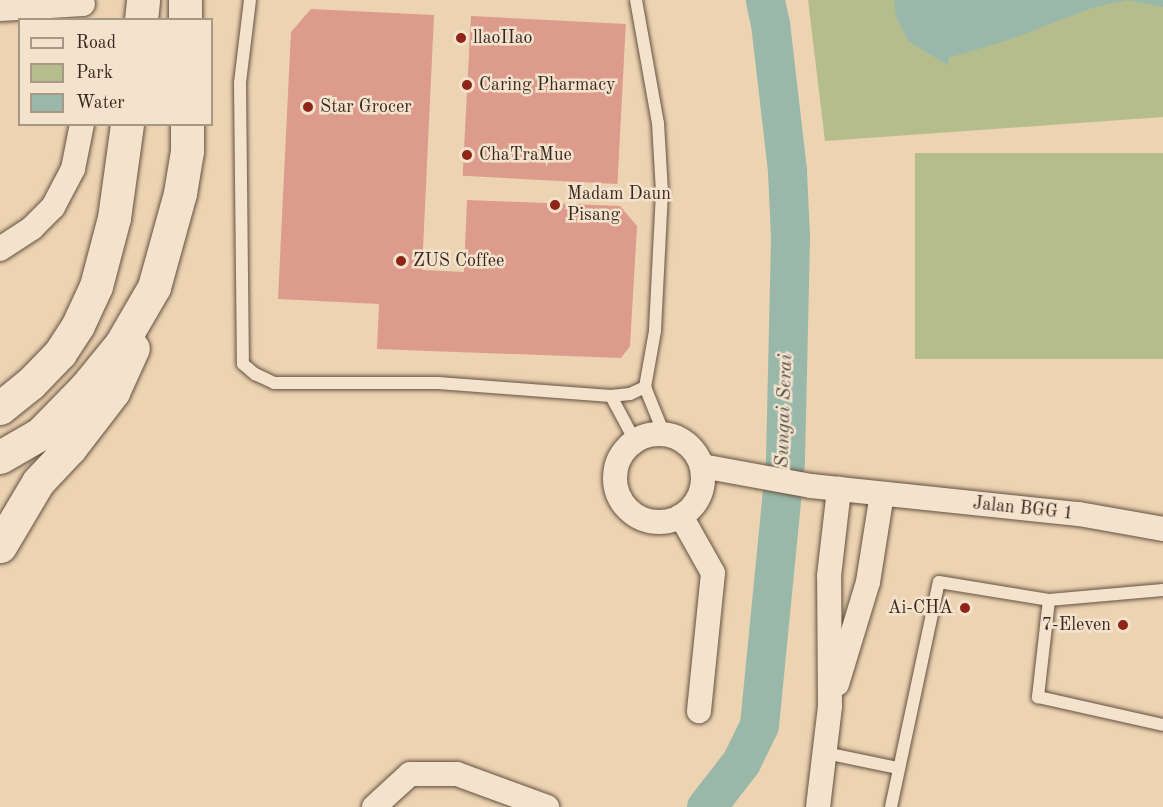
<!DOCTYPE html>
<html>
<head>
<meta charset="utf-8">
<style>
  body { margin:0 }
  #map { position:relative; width:1163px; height:807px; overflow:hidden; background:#ecd3b1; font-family:"Old Standard TT",serif }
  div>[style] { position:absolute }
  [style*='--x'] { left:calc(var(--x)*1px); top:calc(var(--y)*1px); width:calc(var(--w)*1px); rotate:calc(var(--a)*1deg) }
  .green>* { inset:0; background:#b6bd8d; transform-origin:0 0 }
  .water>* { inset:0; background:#99b8aa }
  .river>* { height:39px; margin:-19.5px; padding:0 19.5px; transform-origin:19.5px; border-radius:19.5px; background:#99b8aa }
  .building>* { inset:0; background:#dc9b8b; transform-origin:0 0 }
  .roads { filter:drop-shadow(0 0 2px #645142) drop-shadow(0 0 2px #645142) }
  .service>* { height:12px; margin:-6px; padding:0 6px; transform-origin:6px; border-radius:6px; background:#f3e2cc }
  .minor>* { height:24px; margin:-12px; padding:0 12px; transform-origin:12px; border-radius:12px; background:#f3e2cc }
  .minor>.ring { margin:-12px; padding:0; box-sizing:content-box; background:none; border:24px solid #f3e2cc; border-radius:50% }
  .secondary>* { height:33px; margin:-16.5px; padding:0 16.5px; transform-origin:16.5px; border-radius:16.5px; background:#f3e2cc }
  .dots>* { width:16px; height:16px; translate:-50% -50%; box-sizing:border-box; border:3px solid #f3e2cc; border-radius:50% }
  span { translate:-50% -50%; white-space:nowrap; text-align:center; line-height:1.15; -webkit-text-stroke:5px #f3e2cc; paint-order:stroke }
  .poi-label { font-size:18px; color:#36261d }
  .left { translate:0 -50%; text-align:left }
  .right { translate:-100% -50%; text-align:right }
  .street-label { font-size:18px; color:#36261d }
  .water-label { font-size:20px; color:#4f4a40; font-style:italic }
  .legend { position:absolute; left:18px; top:18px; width:195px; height:108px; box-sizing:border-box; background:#f3e2cc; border:2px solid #a79786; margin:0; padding:8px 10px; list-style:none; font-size:18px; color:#36261d }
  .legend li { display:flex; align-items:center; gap:12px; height:30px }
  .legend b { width:30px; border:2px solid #a79786 }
</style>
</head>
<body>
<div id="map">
  <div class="green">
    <div style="clip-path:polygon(808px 0,1163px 0,1163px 117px,825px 141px)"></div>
    <div style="left:1163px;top:153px;width:206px;height:248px;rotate:90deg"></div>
  </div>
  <div class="water">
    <div style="clip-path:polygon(894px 0,1163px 0,1163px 7px,1127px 0,1092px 8px,1008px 40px,948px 58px,949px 66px,908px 41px,896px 17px)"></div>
  </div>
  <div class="river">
    <div style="--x:706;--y:807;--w:57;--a:-52.1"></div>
    <div style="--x:741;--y:762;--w:41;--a:-64.1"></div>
    <div style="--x:759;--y:725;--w:267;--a:-84.4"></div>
    <div style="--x:785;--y:459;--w:222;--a:-88.7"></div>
    <div style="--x:790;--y:237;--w:67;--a:-92.6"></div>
    <div style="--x:787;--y:170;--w:147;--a:-96.6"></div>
    <div style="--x:770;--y:24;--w:25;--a:-102"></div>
  </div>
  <div class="building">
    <div style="clip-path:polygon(311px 9px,434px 15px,422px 270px,464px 272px,467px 200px,620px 206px,637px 226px,630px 346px,621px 358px,377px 349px,379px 304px,278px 299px,291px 32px)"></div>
    <div style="left:471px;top:16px;width:155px;height:160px;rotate:3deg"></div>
  </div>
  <div class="roads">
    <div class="service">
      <div style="--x:250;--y:0;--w:84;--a:96.9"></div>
      <div style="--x:240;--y:83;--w:281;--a:89.4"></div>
      <div style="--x:243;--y:364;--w:16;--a:40"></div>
      <div style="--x:255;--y:374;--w:21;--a:25"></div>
      <div style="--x:274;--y:383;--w:164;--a:0"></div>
      <div style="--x:438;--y:383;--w:173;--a:4.3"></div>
      <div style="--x:611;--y:396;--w:51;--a:61.9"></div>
      <div style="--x:636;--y:0;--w:125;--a:79.9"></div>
      <div style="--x:658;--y:123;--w:69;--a:86.7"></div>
      <div style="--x:662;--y:192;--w:139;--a:92.9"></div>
      <div style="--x:655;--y:331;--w:57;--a:100.1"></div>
      <div style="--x:645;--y:387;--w:51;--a:68"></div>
      <div style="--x:611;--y:396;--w:19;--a:-6"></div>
      <div style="--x:630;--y:394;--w:17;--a:-25"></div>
      <div style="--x:1049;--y:600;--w:98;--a:96.5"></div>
      <div style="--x:1038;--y:697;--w:128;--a:12.6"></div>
      <div style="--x:826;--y:753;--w:74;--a:11.8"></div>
      <div style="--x:891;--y:807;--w:230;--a:-78"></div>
      <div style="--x:939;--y:582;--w:111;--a:9.3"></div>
      <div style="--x:1049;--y:600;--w:114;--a:-5"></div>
    </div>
    <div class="minor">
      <div style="--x:0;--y:9;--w:83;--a:-3.4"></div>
      <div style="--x:0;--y:249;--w:38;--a:-33"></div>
      <div style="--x:32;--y:228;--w:30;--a:-45"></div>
      <div style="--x:53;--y:207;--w:43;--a:-62.2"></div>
      <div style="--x:73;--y:169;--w:46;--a:-78.7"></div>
      <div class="ring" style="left:615px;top:434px;width:64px;height:64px"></div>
      <div style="--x:702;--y:466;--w:111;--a:10.4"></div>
      <div style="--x:811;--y:486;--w:269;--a:6"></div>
      <div style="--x:1079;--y:514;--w:85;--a:10.1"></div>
      <div style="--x:681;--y:516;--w:65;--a:60.7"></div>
      <div style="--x:713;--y:573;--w:139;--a:95.8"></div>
      <div style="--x:837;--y:684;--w:107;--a:-73.1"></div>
      <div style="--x:868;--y:582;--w:89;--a:-81"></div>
      <div style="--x:374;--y:807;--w:49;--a:-42.5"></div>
      <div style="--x:410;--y:774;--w:47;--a:0"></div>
      <div style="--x:457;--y:774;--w:96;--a:20.1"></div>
      <div style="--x:818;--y:807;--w:102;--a:-83.2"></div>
      <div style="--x:830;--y:706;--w:130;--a:-90.4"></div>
      <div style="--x:829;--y:576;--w:88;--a:-83.4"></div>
    </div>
    <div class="secondary">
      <div style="--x:185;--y:0;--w:20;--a:90"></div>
      <div style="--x:141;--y:20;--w:20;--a:-84"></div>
      <div style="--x:0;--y:408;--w:38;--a:-39"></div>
      <div style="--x:30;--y:384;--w:43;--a:-45.9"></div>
      <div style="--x:60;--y:353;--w:33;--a:-57"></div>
      <div style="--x:78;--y:325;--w:43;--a:-65.2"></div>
      <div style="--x:96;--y:286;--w:70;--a:-75.2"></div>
      <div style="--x:114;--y:218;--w:95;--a:-82.1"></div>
      <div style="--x:0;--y:457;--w:46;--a:-29.9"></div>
      <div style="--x:40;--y:434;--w:66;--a:-45.6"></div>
      <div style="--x:86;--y:387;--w:55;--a:-50.9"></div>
      <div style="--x:121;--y:344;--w:66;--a:-59.9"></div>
      <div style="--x:154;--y:287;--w:98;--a:-74.5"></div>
      <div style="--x:180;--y:193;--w:43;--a:-80.5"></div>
      <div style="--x:187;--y:151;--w:27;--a:-90"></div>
      <div style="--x:0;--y:546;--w:74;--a:-59.3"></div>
      <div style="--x:38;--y:482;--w:47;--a:-46.7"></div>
      <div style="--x:70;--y:448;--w:71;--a:-52.5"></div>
      <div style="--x:113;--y:392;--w:48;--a:-65.6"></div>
    </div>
  </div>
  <div class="dots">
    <div style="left:461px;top:38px;background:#8f2418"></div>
    <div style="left:467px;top:85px;background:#8f2418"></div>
    <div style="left:308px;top:107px;background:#8f2418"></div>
    <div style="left:467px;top:155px;background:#8f2418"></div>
    <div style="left:555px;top:205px;background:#8f2418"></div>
    <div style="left:401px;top:261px;background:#8f2418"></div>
    <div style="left:965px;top:608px;background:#8f2418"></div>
    <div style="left:1123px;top:625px;background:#8f2418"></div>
  </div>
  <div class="poi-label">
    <span class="left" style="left:473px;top:38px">llaoIIao</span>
    <span class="left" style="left:479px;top:85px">Caring Pharmacy</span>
    <span class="left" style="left:320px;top:107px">Star Grocer</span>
    <span class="left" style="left:479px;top:155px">ChaTraMue</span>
    <span class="left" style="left:567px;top:205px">Madam Daun<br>Pisang</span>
    <span class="left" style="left:413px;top:261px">ZUS Coffee</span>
    <span class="right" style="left:953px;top:608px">Ai-CHA</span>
    <span class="right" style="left:1111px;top:625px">7-Eleven</span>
  </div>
  <div class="street-label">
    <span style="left:1023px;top:509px;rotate:6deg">Jalan BGG 1</span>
  </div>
  <div class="water-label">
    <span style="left:785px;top:411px;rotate:-88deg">Sungai Serai</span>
  </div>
  <ul class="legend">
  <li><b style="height:8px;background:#f3e2cc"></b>Road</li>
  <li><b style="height:16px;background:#b6bd8d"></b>Park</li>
  <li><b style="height:16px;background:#99b8aa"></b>Water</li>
  </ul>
</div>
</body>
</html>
